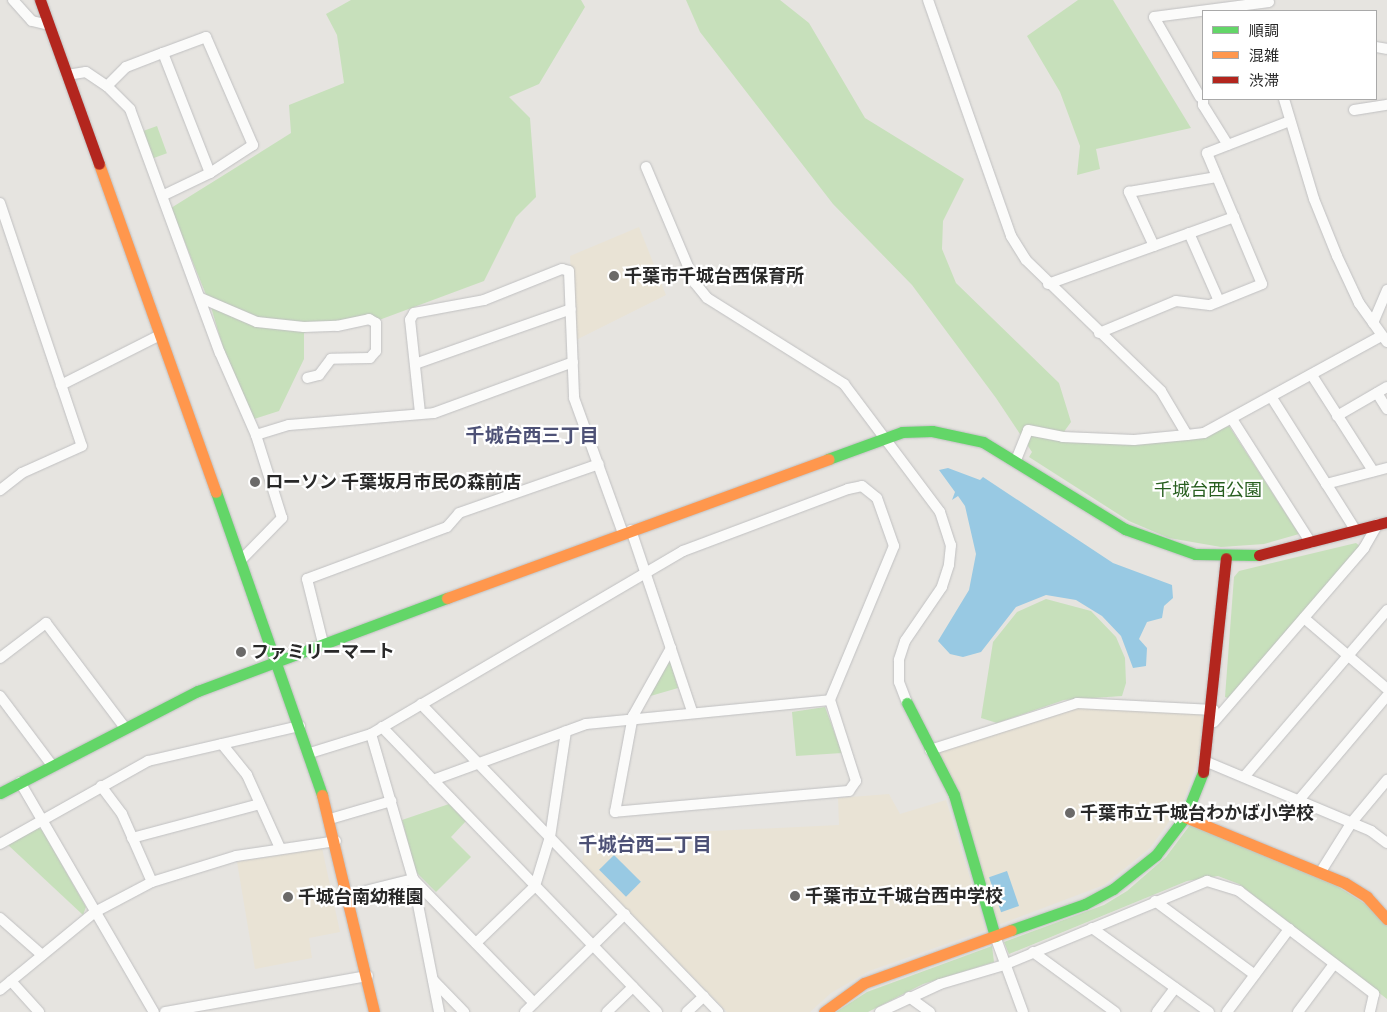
<!DOCTYPE html>
<html>
<head>
<meta charset="utf-8">
<style>
  body { margin:0 }
  #map { position:relative; width:1387px; height:1012px; overflow:hidden; background:#e6e4e0; font-family:Signika,"Noto Sans JP",sans-serif }
  div>[style] { position:absolute }
  [style*='--x'] { left:calc(var(--x)*1px); top:calc(var(--y)*1px); width:calc(var(--w)*1px); rotate:calc(var(--a)*1deg) }
  .education>* { inset:0; background:#e9e3d5 }
  .green>* { inset:0; background:#c7e0bb; transform-origin:0 0 }
  .water>* { inset:0; background:#98c9e3; transform-origin:0 0 }
  .roads { filter:drop-shadow(0 0 1px #c0c0c1) drop-shadow(0 0 1px #c0c0c1) }
  .street>* { height:10px; margin:-5px; padding:0 5px; transform-origin:5px; border-radius:5px; background:#fbfbfa }
  .fast>* { height:11px; margin:-5.5px; padding:0 5.5px; transform-origin:5.5px; border-radius:5.5px; background:#63d668 }
  .slow>* { height:11px; margin:-5.5px; padding:0 5.5px; transform-origin:5.5px; border-radius:5.5px; background:#ff974d }
  .jam>* { height:11px; margin:-5.5px; padding:0 5.5px; transform-origin:5.5px; border-radius:5.5px; background:#b3261e }
  .dots>* { width:14px; height:14px; translate:-50% -50%; box-sizing:border-box; border:2px solid #fff; border-radius:50% }
  span { translate:-50% -50%; white-space:nowrap; text-align:center; line-height:1.15; -webkit-text-stroke:4.5px #fff; paint-order:stroke }
  .poi-label { font-size:18px; color:#292929; font-weight:700 }
  .left { translate:0 -50%; text-align:left }
  .park-label { font-size:18px; color:#285f20 }
  .neighbourhood-label { font-size:19px; color:#4d5176; font-weight:700 }
  .legend { position:absolute; left:1202px; top:10px; width:175px; height:90px; box-sizing:border-box; background:#fff; border:1px solid #a9a9a9; margin:0; padding:6px 9px; list-style:none; font-size:15px; color:#292929 }
  .legend li { display:flex; align-items:center; gap:10px; height:25px }
  .legend b { width:25px; border:1px solid #a9a9a9 }
</style>
</head>
<body>
<div id="map">
  <div class="education">
    <div style="clip-path:polygon(639px 227px,666px 295px,574px 341px,570px 256px)"></div>
    <div style="clip-path:polygon(1108px 706px,1206px 715px,1200px 755px,1183px 802px,1150px 848px,1104px 885px,998px 925px,938px 755px,941px 750px,1068px 709px)"></div>
    <div style="clip-path:polygon(889px 794px,900px 814px,946px 800px,986px 930px,869px 971px,831px 993px,810px 1012px,727px 1012px,582px 863px,587px 837px,839px 825px,838px 798px)"></div>
    <div style="clip-path:polygon(322px 848px,340px 932px,309px 938px,312px 958px,255px 969px,237px 862px)"></div>
  </div>
  <div class="green">
    <div style="clip-path:polygon(351px 0,581px 0,585px 7px,539px 84px,509px 97px,530px 118px,536px 197px,516px 217px,484px 281px,371px 323px,323px 324px,304px 333px,304px 359px,279px 411px,245px 422px,211px 307px,171px 208px,291px 133px,289px 105px,344px 83px,337px 35px,326px 14px)"></div>
    <div style="clip-path:polygon(686px 0,780px 0,809px 23px,865px 118px,964px 179px,943px 221px,942px 249px,956px 283px,1059px 383px,1071px 422px,1058px 440px,1196px 438px,1229px 426px,1299px 534px,1264px 544px,1221px 547px,1169px 538px,1129px 521px,1029px 457px,1032px 452px,996px 398px,912px 285px,833px 204px,700px 32px)"></div>
    <div style="clip-path:polygon(1078px 0,1113px 0,1191px 128px,1096px 149px,1100px 169px,1077px 175px,1080px 146px,1060px 92px,1027px 36px)"></div>
    <div style="left:157px;top:126px;width:29px;height:17px;rotate:70deg"></div>
    <div style="clip-path:polygon(1356px 543px,1361px 547px,1230px 699px,1225px 697px,1234px 577px,1239px 571px)"></div>
    <div style="clip-path:polygon(1046px 599px,1091px 611px,1116px 637px,1125px 658px,1126px 683px,1122px 696px,1064px 700px,997px 723px,981px 718px,993px 642px,1017px 612px)"></div>
    <div style="clip-path:polygon(669px 656px,678px 688px,647px 697px)"></div>
    <div style="clip-path:polygon(825px 707px,842px 753px,796px 756px,792px 712px)"></div>
    <div style="clip-path:polygon(449px 804px,466px 821px,451px 837px,471px 857px,436px 892px,416px 872px,402px 820px)"></div>
    <div style="clip-path:polygon(1190px 825px,1337px 886px,1367px 905px,1387px 926px,1387px 999px,1239px 884px,1218px 876px,1187px 881px,1009px 954px,1004px 942px,1104px 905px,1127px 891px,1166px 857px)"></div>
    <div style="clip-path:polygon(35px 826px,42px 830px,86px 907px,83px 915px,7px 844px)"></div>
    <div style="clip-path:polygon(992px 946px,994px 962px,923px 984px,868px 1012px,836px 1012px,867px 992px)"></div>
  </div>
  <div class="water">
    <div style="clip-path:polygon(948px 468px,980px 480px,983px 477px,1113px 563px,1172px 585px,1173px 598px,1164px 606px,1162px 618px,1147px 622px,1139px 639px,1147px 648px,1146px 666px,1133px 668px,1121px 636px,1102px 616px,1076px 600px,1046px 595px,1016px 607px,981px 652px,963px 657px,950px 654px,938px 641px,969px 590px,976px 554px,965px 506px,958px 496px,952px 500px,955px 492px,939px 470px)"></div>
    <div style="left:614px;top:855px;width:38px;height:21px;rotate:45deg"></div>
    <div style="left:1007px;top:871px;width:37px;height:19px;rotate:71deg"></div>
  </div>
  <div class="roads">
    <div class="street">
      <div style="--x:13;--y:0;--w:28;--a:48"></div>
      <div style="--x:32;--y:21;--w:17;--a:13"></div>
      <div style="--x:928;--y:0;--w:250;--a:70.6"></div>
      <div style="--x:1011;--y:236;--w:28;--a:58"></div>
      <div style="--x:1026;--y:260;--w:188;--a:44.1"></div>
      <div style="--x:1161;--y:391;--w:51;--a:59.4"></div>
      <div style="--x:1187;--y:435;--w:17;--a:-7"></div>
      <div style="--x:1204;--y:433;--w:202;--a:-28.7"></div>
      <div style="--x:1376;--y:47;--w:11;--a:10"></div>
      <div style="--x:163;--y:53;--w:46;--a:-20.4"></div>
      <div style="--x:206;--y:37;--w:118;--a:66.5"></div>
      <div style="--x:253;--y:145;--w:51;--a:146.9"></div>
      <div style="--x:210;--y:173;--w:51;--a:154.4"></div>
      <div style="--x:67;--y:75;--w:19;--a:-9"></div>
      <div style="--x:86;--y:72;--w:25;--a:34"></div>
      <div style="--x:107;--y:86;--w:27;--a:-45"></div>
      <div style="--x:126;--y:67;--w:40;--a:-21"></div>
      <div style="--x:163;--y:53;--w:129;--a:68.6"></div>
      <div style="--x:107;--y:86;--w:33;--a:45"></div>
      <div style="--x:130;--y:109;--w:260;--a:69.8"></div>
      <div style="--x:220;--y:353;--w:90;--a:66.3"></div>
      <div style="--x:1203;--y:96;--w:9;--a:90"></div>
      <div style="--x:1203;--y:105;--w:47;--a:58"></div>
      <div style="--x:1200;--y:97;--w:92;--a:-119.9"></div>
      <div style="--x:1154;--y:17;--w:116;--a:-7.4"></div>
      <div style="--x:1284;--y:99;--w:104;--a:73.3"></div>
      <div style="--x:1314;--y:199;--w:61;--a:68"></div>
      <div style="--x:1337;--y:256;--w:52;--a:64.9"></div>
      <div style="--x:1359;--y:303;--w:48;--a:54.3"></div>
      <div style="--x:1354;--y:110;--w:33;--a:-9"></div>
      <div style="--x:646;--y:167;--w:126;--a:67.1"></div>
      <div style="--x:695;--y:283;--w:19;--a:51"></div>
      <div style="--x:707;--y:298;--w:162;--a:32.1"></div>
      <div style="--x:844;--y:384;--w:160;--a:53.1"></div>
      <div style="--x:940;--y:512;--w:35;--a:72"></div>
      <div style="--x:951;--y:545;--w:20;--a:96"></div>
      <div style="--x:949;--y:565;--w:23;--a:108"></div>
      <div style="--x:942;--y:587;--w:65;--a:124.4"></div>
      <div style="--x:905;--y:641;--w:20;--a:108"></div>
      <div style="--x:899;--y:660;--w:22;--a:90"></div>
      <div style="--x:899;--y:682;--w:22;--a:69"></div>
      <div style="--x:0;--y:203;--w:256;--a:71.4"></div>
      <div style="--x:82;--y:446;--w:66;--a:155.8"></div>
      <div style="--x:22;--y:473;--w:28;--a:142"></div>
      <div style="--x:1189;--y:233;--w:74;--a:66.2"></div>
      <div style="--x:1154;--y:246;--w:60;--a:-114.8"></div>
      <div style="--x:1129;--y:192;--w:89;--a:-9.7"></div>
      <div style="--x:1048;--y:284;--w:198;--a:-19.8"></div>
      <div style="--x:201;--y:298;--w:61;--a:23.2"></div>
      <div style="--x:257;--y:322;--w:47;--a:6.1"></div>
      <div style="--x:304;--y:327;--w:33;--a:-2"></div>
      <div style="--x:337;--y:326;--w:33;--a:-12"></div>
      <div style="--x:369;--y:319;--w:8;--a:30"></div>
      <div style="--x:376;--y:323;--w:28;--a:90"></div>
      <div style="--x:376;--y:351;--w:9;--a:131"></div>
      <div style="--x:370;--y:358;--w:39;--a:179"></div>
      <div style="--x:331;--y:359;--w:20;--a:127"></div>
      <div style="--x:319;--y:375;--w:12;--a:166"></div>
      <div style="--x:1373;--y:323;--w:36;--a:-67"></div>
      <div style="--x:1099;--y:333;--w:83;--a:-22.6"></div>
      <div style="--x:1176;--y:301;--w:34;--a:7"></div>
      <div style="--x:1210;--y:305;--w:56;--a:-22"></div>
      <div style="--x:1262;--y:284;--w:142;--a:-112.8"></div>
      <div style="--x:1207;--y:153;--w:89;--a:-21.1"></div>
      <div style="--x:415;--y:364;--w:165;--a:-19.4"></div>
      <div style="--x:1313;--y:377;--w:112;--a:57.4"></div>
      <div style="--x:61;--y:385;--w:111;--a:-26.8"></div>
      <div style="--x:1377;--y:393;--w:19;--a:58"></div>
      <div style="--x:1272;--y:398;--w:157;--a:57.7"></div>
      <div style="--x:420;--y:413;--w:94;--a:-96.1"></div>
      <div style="--x:410;--y:320;--w:8;--a:-60"></div>
      <div style="--x:414;--y:313;--w:71;--a:-10.5"></div>
      <div style="--x:484;--y:300;--w:84;--a:-21.7"></div>
      <div style="--x:562;--y:269;--w:7;--a:16"></div>
      <div style="--x:569;--y:271;--w:127;--a:87.7"></div>
      <div style="--x:574;--y:398;--w:144;--a:70.1"></div>
      <div style="--x:1337;--y:416;--w:58;--a:-30.1"></div>
      <div style="--x:1232;--y:419;--w:147;--a:57.5"></div>
      <div style="--x:1016;--y:460;--w:32;--a:-68"></div>
      <div style="--x:1028;--y:430;--w:36;--a:11"></div>
      <div style="--x:1063;--y:437;--w:71;--a:2.4"></div>
      <div style="--x:1134;--y:440;--w:53;--a:-5.4"></div>
      <div style="--x:1326;--y:484;--w:63;--a:-14.7"></div>
      <div style="--x:631;--y:530;--w:191;--a:71.4"></div>
      <div style="--x:241;--y:560;--w:59;--a:-45.7"></div>
      <div style="--x:282;--y:518;--w:87;--a:-107.4"></div>
      <div style="--x:256;--y:435;--w:34;--a:-17"></div>
      <div style="--x:289;--y:425;--w:145;--a:-4.7"></div>
      <div style="--x:434;--y:413;--w:148;--a:-20.1"></div>
      <div style="--x:1304;--y:618;--w:109;--a:40.5"></div>
      <div style="--x:323;--y:643;--w:66;--a:-104"></div>
      <div style="--x:307;--y:579;--w:149;--a:-20.4"></div>
      <div style="--x:447;--y:527;--w:18;--a:-49"></div>
      <div style="--x:459;--y:513;--w:148;--a:-19.3"></div>
      <div style="--x:0;--y:658;--w:58;--a:-37.3"></div>
      <div style="--x:46;--y:623;--w:131;--a:53"></div>
      <div style="--x:0;--y:696;--w:85;--a:53.1"></div>
      <div style="--x:421;--y:704;--w:428;--a:46"></div>
      <div style="--x:1214;--y:722;--w:230;--a:-49.2"></div>
      <div style="--x:1364;--y:548;--w:28;--a:-60"></div>
      <div style="--x:382;--y:727;--w:396;--a:46"></div>
      <div style="--x:371;--y:734;--w:151;--a:73.8"></div>
      <div style="--x:413;--y:879;--w:136;--a:78.9"></div>
      <div style="--x:222;--y:744;--w:40;--a:51"></div>
      <div style="--x:247;--y:775;--w:80;--a:65.7"></div>
      <div style="--x:930;--y:750;--w:154;--a:-17.7"></div>
      <div style="--x:1077;--y:703;--w:137;--a:2.9"></div>
      <div style="--x:310;--y:753;--w:64;--a:-17.3"></div>
      <div style="--x:371;--y:734;--w:362;--a:-30.4"></div>
      <div style="--x:683;--y:551;--w:176;--a:-20.6"></div>
      <div style="--x:848;--y:489;--w:14;--a:-12"></div>
      <div style="--x:862;--y:486;--w:19;--a:39"></div>
      <div style="--x:877;--y:498;--w:51;--a:70.5"></div>
      <div style="--x:894;--y:546;--w:167;--a:112.6"></div>
      <div style="--x:830;--y:700;--w:85;--a:72.2"></div>
      <div style="--x:856;--y:781;--w:12;--a:125"></div>
      <div style="--x:849;--y:791;--w:235;--a:174.9"></div>
      <div style="--x:615;--y:812;--w:98;--a:-79.4"></div>
      <div style="--x:633;--y:716;--w:78;--a:-60.8"></div>
      <div style="--x:1207;--y:762;--w:178;--a:22.8"></div>
      <div style="--x:1371;--y:831;--w:20;--a:37"></div>
      <div style="--x:1244;--y:777;--w:220;--a:-49.4"></div>
      <div style="--x:433;--y:780;--w:163;--a:-20.1"></div>
      <div style="--x:586;--y:724;--w:245;--a:-5.6"></div>
      <div style="--x:20;--y:782;--w:266;--a:59.8"></div>
      <div style="--x:101;--y:786;--w:35;--a:53"></div>
      <div style="--x:122;--y:814;--w:74;--a:66.2"></div>
      <div style="--x:1299;--y:800;--w:136;--a:-49.8"></div>
      <div style="--x:330;--y:819;--w:64;--a:-16.4"></div>
      <div style="--x:132;--y:838;--w:132;--a:-14.9"></div>
      <div style="--x:0;--y:844;--w:170;--a:-29.3"></div>
      <div style="--x:148;--y:761;--w:156;--a:-13"></div>
      <div style="--x:1320;--y:873;--w:60;--a:-57.9"></div>
      <div style="--x:1352;--y:822;--w:55;--a:-50.2"></div>
      <div style="--x:349;--y:895;--w:66;--a:-14"></div>
      <div style="--x:413;--y:879;--w:173;--a:45.7"></div>
      <div style="--x:1155;--y:901;--w:124;--a:36.5"></div>
      <div style="--x:0;--y:918;--w:56;--a:41.4"></div>
      <div style="--x:1092;--y:928;--w:144;--a:35.7"></div>
      <div style="--x:995;--y:936;--w:81;--a:69.8"></div>
      <div style="--x:476;--y:943;--w:82;--a:-44"></div>
      <div style="--x:535;--y:886;--w:51;--a:-73"></div>
      <div style="--x:550;--y:837;--w:107;--a:-81.4"></div>
      <div style="--x:1033;--y:952;--w:102;--a:36.2"></div>
      <div style="--x:433;--y:980;--w:45;--a:45.9"></div>
      <div style="--x:11;--y:981;--w:42;--a:47.9"></div>
      <div style="--x:0;--y:990;--w:123;--a:-39.4"></div>
      <div style="--x:95;--y:912;--w:64;--a:-27.8"></div>
      <div style="--x:152;--y:882;--w:88;--a:-17.2"></div>
      <div style="--x:236;--y:856;--w:101;--a:-8.5"></div>
      <div style="--x:909;--y:997;--w:26;--a:36"></div>
      <div style="--x:165;--y:1012;--w:206;--a:-10.1"></div>
      <div style="--x:525;--y:1012;--w:140;--a:-44.4"></div>
      <div style="--x:607;--y:1012;--w:36;--a:-44"></div>
      <div style="--x:687;--y:1012;--w:23;--a:-43"></div>
      <div style="--x:880;--y:1012;--w:66;--a:-25"></div>
      <div style="--x:940;--y:984;--w:67;--a:-16.5"></div>
      <div style="--x:1004;--y:965;--w:220;--a:-22.5"></div>
      <div style="--x:1207;--y:881;--w:34;--a:17"></div>
      <div style="--x:1239;--y:891;--w:170;--a:37.3"></div>
      <div style="--x:1374;--y:994;--w:18;--a:103"></div>
      <div style="--x:1157;--y:1012;--w:30;--a:-53"></div>
      <div style="--x:1227;--y:1012;--w:104;--a:-53.2"></div>
      <div style="--x:1298;--y:1012;--w:60;--a:-53.1"></div>
    </div>
    <div class="fast">
      <div style="--x:828;--y:459;--w:79;--a:-20"></div>
      <div style="--x:902;--y:432;--w:30;--a:-2"></div>
      <div style="--x:932;--y:431;--w:52;--a:12.2"></div>
      <div style="--x:983;--y:442;--w:167;--a:31.5"></div>
      <div style="--x:1125;--y:529;--w:74;--a:19.7"></div>
      <div style="--x:1195;--y:554;--w:64;--a:0.9"></div>
      <div style="--x:216;--y:492;--w:321;--a:70.7"></div>
      <div style="--x:907;--y:703;--w:103;--a:62.9"></div>
      <div style="--x:954;--y:795;--w:147;--a:73.8"></div>
      <div style="--x:0;--y:793;--w:223;--a:-27.3"></div>
      <div style="--x:198;--y:691;--w:266;--a:-20.5"></div>
      <div style="--x:1011;--y:930;--w:78;--a:-19.4"></div>
      <div style="--x:1085;--y:904;--w:32;--a:-28"></div>
      <div style="--x:1113;--y:889;--w:55;--a:-38.3"></div>
      <div style="--x:1156;--y:855;--w:48;--a:-52.7"></div>
      <div style="--x:1185;--y:817;--w:48;--a:-68.2"></div>
    </div>
    <div class="slow">
      <div style="--x:99;--y:164;--w:348;--a:70.4"></div>
      <div style="--x:447;--y:598;--w:406;--a:-20"></div>
      <div style="--x:322;--y:795;--w:223;--a:76.5"></div>
      <div style="--x:1185;--y:817;--w:173;--a:22.4"></div>
      <div style="--x:1345;--y:883;--w:26;--a:32"></div>
      <div style="--x:1367;--y:897;--w:30;--a:48"></div>
      <div style="--x:824;--y:1012;--w:49;--a:-35.9"></div>
      <div style="--x:864;--y:983;--w:156;--a:-19.8"></div>
    </div>
    <div class="jam">
      <div style="--x:40;--y:0;--w:174;--a:70.2"></div>
      <div style="--x:1259;--y:555;--w:132;--a:-14.5"></div>
      <div style="--x:1203;--y:772;--w:215;--a:-83.9"></div>
    </div>
  </div>
  <div class="dots">
    <div style="left:614px;top:276px;background:#6b6a69"></div>
    <div style="left:255px;top:482px;background:#6b6a69"></div>
    <div style="left:241px;top:652px;background:#6b6a69"></div>
    <div style="left:1070px;top:813px;background:#6b6a69"></div>
    <div style="left:795px;top:896px;background:#6b6a69"></div>
    <div style="left:288px;top:897px;background:#6b6a69"></div>
  </div>
  <div class="poi-label">
    <span class="left" style="left:624px;top:276px">千葉市千城台西保育所</span>
    <span class="left" style="left:265px;top:482px">ローソン 千葉坂月市民の森前店</span>
    <span class="left" style="left:251px;top:652px">ファミリーマート</span>
    <span class="left" style="left:1080px;top:813px">千葉市立千城台わかば小学校</span>
    <span class="left" style="left:805px;top:896px">千葉市立千城台西中学校</span>
    <span class="left" style="left:298px;top:897px">千城台南幼稚園</span>
  </div>
  <div class="park-label">
    <span style="left:1208px;top:490px">千城台西公園</span>
  </div>
  <div class="neighbourhood-label">
    <span style="left:532px;top:437px">千城台西三丁目</span>
    <span style="left:645px;top:846px">千城台西二丁目</span>
  </div>
  <ul class="legend">
  <li><b style="height:6px;background:#63d668"></b>順調</li>
  <li><b style="height:6px;background:#ff974d"></b>混雑</li>
  <li><b style="height:6px;background:#b3261e"></b>渋滞</li>
  </ul>
</div>
</body>
</html>
